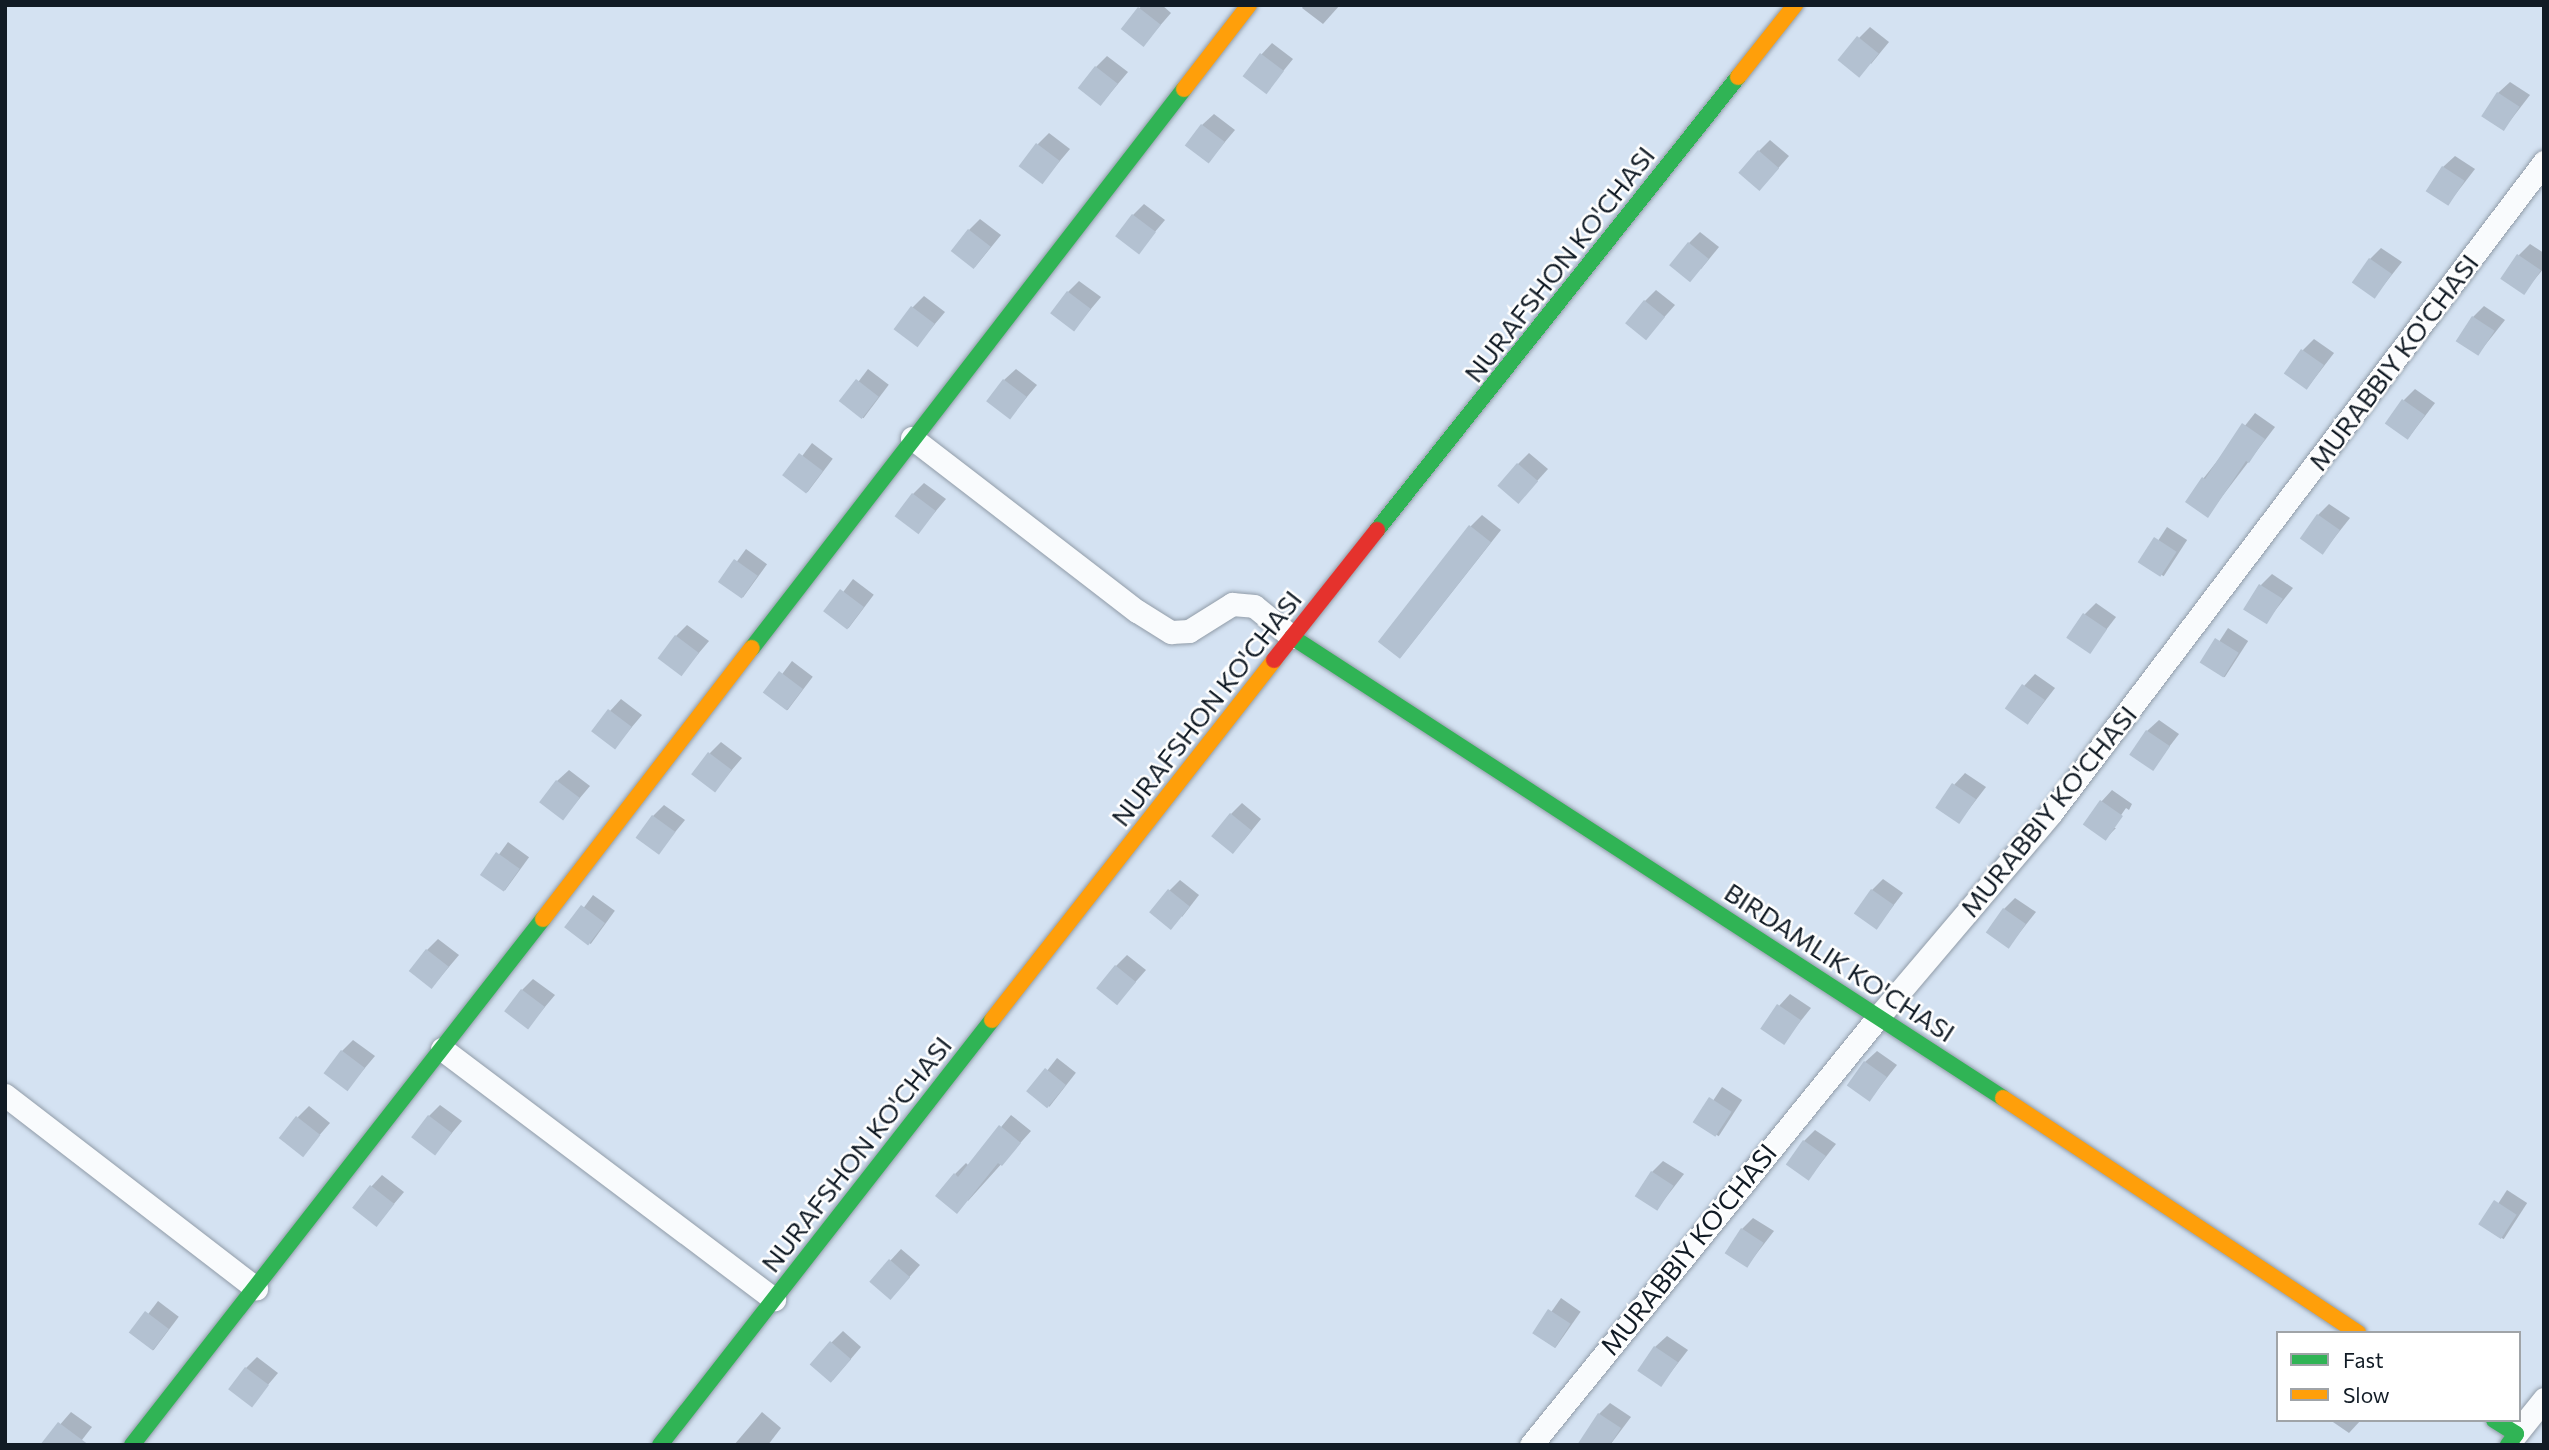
<!DOCTYPE html>
<html>
<head>
<meta charset="utf-8">
<style>
  body { margin:0 }
  #map { position:relative; width:2549px; height:1450px; overflow:hidden; background:#d4e2f2; font-family:Commissioner,sans-serif }
  div>[style] { position:absolute }
  [style*='--x'] { left:calc(var(--x)*1px); top:calc(var(--y)*1px); width:calc(var(--w)*1px); rotate:calc(var(--a)*1deg) }
  .shadow>* { inset:0; background:#0003; transform-origin:0 0 }
  .building>* { inset:0; background:#b3c1d1; transform-origin:0 0 }
  .roads { filter:drop-shadow(0 0 2px #919ca8) drop-shadow(0 0 2px #919ca8) }
  .street>* { height:23px; margin:-11.5px; padding:0 11.5px; transform-origin:11.5px; border-radius:11.5px; background:#f9fbfd }
  .fast>* { height:16px; margin:-8px; padding:0 8px; transform-origin:8px; border-radius:8px; background:#30b455 }
  .slow>* { height:16px; margin:-8px; padding:0 8px; transform-origin:8px; border-radius:8px; background:#ff9f0a }
  .jam>* { height:16px; margin:-8px; padding:0 8px; transform-origin:8px; border-radius:8px; background:#e5322d }
  span { translate:-50% -50%; white-space:nowrap; text-align:center; line-height:1.15; -webkit-text-stroke:5px #fff; paint-order:stroke }
  .street-label { font-size:26px; color:#111b25 }
  .frame { position:absolute; inset:0; border:7px solid #111b25; pointer-events:none }
  .legend { position:absolute; left:2276px; top:1331px; width:245px; height:91px; box-sizing:border-box; background:#fff; border:2px solid #a0a4a8; margin:0; padding:9px 12px; list-style:none; font-size:21px; color:#111b25 }
  .legend li { display:flex; align-items:center; gap:14px; height:35px }
  .legend b { width:35px; border:2px solid #a0a4a8 }
</style>
</head>
<body>
<div id="map">
  <div class="shadow">
    <div style="clip-path:polygon(1142px 5px,1162px 5px,1171px 13px,1144px 44px,1123px 29px)"></div>
    <div style="clip-path:polygon(1304px 5px,1340px 5px,1323px 24px,1302px 8px)"></div>
    <div style="clip-path:polygon(1870px 27px,1889px 42px,1871px 64px,1859px 38px)"></div>
    <div style="clip-path:polygon(1272px 43px,1293px 59px,1267px 91px,1261px 55px)"></div>
    <div style="clip-path:polygon(1107px 56px,1128px 72px,1101px 104px,1096px 67px)"></div>
    <div style="clip-path:polygon(2510px 82px,2530px 95px,2503px 130px,2498px 93px)"></div>
    <div style="clip-path:polygon(1214px 114px,1235px 130px,1208px 162px,1202px 125px)"></div>
    <div style="clip-path:polygon(1049px 133px,1070px 149px,1043px 181px,1038px 144px)"></div>
    <div style="clip-path:polygon(1770px 140px,1789px 156px,1760px 189px,1759px 151px)"></div>
    <div style="clip-path:polygon(2455px 156px,2475px 169px,2448px 204px,2443px 167px)"></div>
    <div style="clip-path:polygon(1144px 204px,1165px 220px,1138px 252px,1133px 215px)"></div>
    <div style="clip-path:polygon(980px 219px,1001px 235px,975px 267px,969px 230px)"></div>
    <div style="clip-path:polygon(1700px 232px,1719px 247px,1701px 269px,1689px 243px)"></div>
    <div style="clip-path:polygon(2530px 244px,2544px 253px,2544px 268px,2524px 292px,2519px 255px)"></div>
    <div style="clip-path:polygon(2381px 248px,2402px 262px,2375px 296px,2370px 259px)"></div>
    <div style="clip-path:polygon(1079px 281px,1101px 297px,1074px 329px,1068px 292px)"></div>
    <div style="clip-path:polygon(1656px 290px,1675px 305px,1646px 338px,1645px 301px)"></div>
    <div style="clip-path:polygon(924px 296px,945px 312px,918px 344px,912px 308px)"></div>
    <div style="clip-path:polygon(2484px 306px,2505px 320px,2478px 354px,2473px 317px)"></div>
    <div style="clip-path:polygon(2314px 339px,2334px 353px,2308px 387px,2303px 350px)"></div>
    <div style="left:868px;top:369px;width:26px;height:42px;rotate:37deg"></div>
    <div style="clip-path:polygon(1016px 369px,1037px 385px,1010px 417px,1004px 380px)"></div>
    <div style="clip-path:polygon(2415px 389px,2435px 403px,2409px 437px,2404px 400px)"></div>
    <div style="clip-path:polygon(2255px 413px,2275px 427px,2208px 515px,2203px 479px)"></div>
    <div style="left:812px;top:443px;width:26px;height:42px;rotate:37deg"></div>
    <div style="clip-path:polygon(1529px 453px,1548px 469px,1519px 501px,1518px 464px)"></div>
    <div style="clip-path:polygon(924px 483px,946px 499px,919px 531px,913px 494px)"></div>
    <div style="clip-path:polygon(2329px 504px,2350px 518px,2323px 552px,2318px 515px)"></div>
    <div style="clip-path:polygon(1482px 515px,1501px 530px,1400px 658px,1471px 526px)"></div>
    <div style="left:2167px;top:527px;width:24px;height:43px;rotate:33deg"></div>
    <div style="left:746px;top:549px;width:26px;height:41px;rotate:36deg"></div>
    <div style="clip-path:polygon(2272px 574px,2293px 588px,2266px 622px,2261px 585px)"></div>
    <div style="left:853px;top:579px;width:26px;height:42px;rotate:37deg"></div>
    <div style="clip-path:polygon(2096px 603px,2116px 617px,2090px 651px,2085px 614px)"></div>
    <div style="clip-path:polygon(687px 625px,709px 641px,682px 673px,676px 636px)"></div>
    <div style="left:2228px;top:628px;width:24px;height:43px;rotate:33deg"></div>
    <div style="left:792px;top:661px;width:26px;height:42px;rotate:37deg"></div>
    <div style="clip-path:polygon(2035px 674px,2055px 688px,2029px 722px,2024px 686px)"></div>
    <div style="clip-path:polygon(621px 699px,642px 715px,615px 747px,610px 711px)"></div>
    <div style="clip-path:polygon(2159px 720px,2179px 734px,2153px 768px,2147px 731px)"></div>
    <div style="clip-path:polygon(721px 742px,742px 758px,715px 790px,710px 753px)"></div>
    <div style="clip-path:polygon(569px 770px,590px 786px,563px 818px,557px 781px)"></div>
    <div style="clip-path:polygon(1965px 773px,1986px 787px,1959px 822px,1954px 785px)"></div>
    <div style="clip-path:polygon(2112px 790px,2132px 804px,2129px 810px,2126px 808px,2112px 828px,2116px 828px,2106px 838px,2101px 802px)"></div>
    <div style="clip-path:polygon(1242px 803px,1261px 819px,1244px 840px,1231px 814px)"></div>
    <div style="clip-path:polygon(664px 805px,685px 820px,658px 853px,653px 816px)"></div>
    <div style="left:508px;top:842px;width:26px;height:41px;rotate:36deg"></div>
    <div style="clip-path:polygon(1883px 879px,1903px 893px,1877px 927px,1872px 890px)"></div>
    <div style="clip-path:polygon(1180px 880px,1199px 895px,1182px 917px,1169px 891px)"></div>
    <div style="left:593px;top:895px;width:27px;height:41px;rotate:36deg"></div>
    <div style="clip-path:polygon(2015px 898px,2036px 912px,2009px 946px,2004px 909px)"></div>
    <div style="clip-path:polygon(438px 939px,459px 955px,432px 987px,427px 950px)"></div>
    <div style="clip-path:polygon(1127px 955px,1146px 970px,1117px 1003px,1116px 966px)"></div>
    <div style="clip-path:polygon(533px 979px,555px 995px,528px 1027px,522px 990px)"></div>
    <div style="clip-path:polygon(1790px 994px,1811px 1008px,1784px 1042px,1779px 1006px)"></div>
    <div style="clip-path:polygon(353px 1040px,375px 1056px,348px 1088px,342px 1051px)"></div>
    <div style="clip-path:polygon(1877px 1051px,1897px 1065px,1870px 1099px,1865px 1062px)"></div>
    <div style="left:1057px;top:1058px;width:24px;height:43px;rotate:38deg"></div>
    <div style="left:1722px;top:1087px;width:24px;height:43px;rotate:33deg"></div>
    <div style="clip-path:polygon(440px 1105px,462px 1121px,435px 1153px,429px 1116px)"></div>
    <div style="clip-path:polygon(309px 1106px,330px 1123px,303px 1154px,298px 1117px)"></div>
    <div style="clip-path:polygon(1011px 1115px,1031px 1131px,968px 1201px,955px 1174px,966px 1163px,969px 1166px)"></div>
    <div style="clip-path:polygon(1815px 1130px,1836px 1144px,1809px 1178px,1804px 1141px)"></div>
    <div style="clip-path:polygon(1663px 1161px,1684px 1174px,1657px 1209px,1652px 1172px)"></div>
    <div style="clip-path:polygon(382px 1175px,404px 1192px,377px 1224px,371px 1187px)"></div>
    <div style="left:2507px;top:1190px;width:24px;height:43px;rotate:33deg"></div>
    <div style="clip-path:polygon(1753px 1218px,1774px 1231px,1747px 1266px,1742px 1229px)"></div>
    <div style="clip-path:polygon(901px 1249px,920px 1265px,891px 1298px,890px 1261px)"></div>
    <div style="left:1561px;top:1298px;width:24px;height:44px;rotate:35deg"></div>
    <div style="left:158px;top:1301px;width:26px;height:42px;rotate:37deg"></div>
    <div style="clip-path:polygon(843px 1331px,861px 1347px,833px 1380px,831px 1343px)"></div>
    <div style="clip-path:polygon(1667px 1336px,1688px 1350px,1661px 1385px,1655px 1347px)"></div>
    <div style="clip-path:polygon(257px 1357px,278px 1373px,251px 1405px,246px 1368px)"></div>
    <div style="clip-path:polygon(1610px 1403px,1631px 1417px,1610px 1445px,1595px 1445px,1599px 1414px)"></div>
    <div style="clip-path:polygon(71px 1412px,92px 1427px,78px 1445px,44px 1443px)"></div>
    <div style="clip-path:polygon(762px 1412px,781px 1428px,768px 1445px,734px 1445px)"></div>
    <div style="clip-path:polygon(2330px 1420px,2361px 1420px,2349px 1433px)"></div>
  </div>
  <div class="building">
    <div style="left:1138px;top:7px;width:29px;height:28px;rotate:38deg"></div>
    <div style="left:1857px;top:36px;width:28px;height:31px;rotate:39deg"></div>
    <div style="left:1260px;top:53px;width:30px;height:29px;rotate:37deg"></div>
    <div style="left:1095px;top:66px;width:29px;height:28px;rotate:38deg"></div>
    <div style="left:2497px;top:92px;width:27px;height:29px;rotate:33deg"></div>
    <div style="left:1201px;top:124px;width:30px;height:27px;rotate:37deg"></div>
    <div style="left:1036px;top:143px;width:30px;height:29px;rotate:37deg"></div>
    <div style="left:1758px;top:150px;width:28px;height:30px;rotate:41deg"></div>
    <div style="left:2442px;top:166px;width:27px;height:30px;rotate:33deg"></div>
    <div style="left:1132px;top:214px;width:30px;height:28px;rotate:37deg"></div>
    <div style="left:968px;top:229px;width:29px;height:28px;rotate:38deg"></div>
    <div style="left:1688px;top:242px;width:27px;height:30px;rotate:39deg"></div>
    <div style="left:2517px;top:254px;width:29px;height:30px;rotate:34deg"></div>
    <div style="left:2369px;top:258px;width:28px;height:30px;rotate:35deg"></div>
    <div style="left:1067px;top:291px;width:30px;height:28px;rotate:37deg"></div>
    <div style="left:1644px;top:300px;width:27px;height:30px;rotate:39deg"></div>
    <div style="left:911px;top:306px;width:30px;height:29px;rotate:37deg"></div>
    <div style="left:2472px;top:316px;width:27px;height:30px;rotate:33deg"></div>
    <div style="left:2301px;top:349px;width:28px;height:30px;rotate:35deg"></div>
    <div style="left:856px;top:379px;width:29px;height:28px;rotate:38deg"></div>
    <div style="left:1003px;top:379px;width:30px;height:28px;rotate:37deg"></div>
    <div style="left:2402px;top:399px;width:28px;height:30px;rotate:35deg"></div>
    <div style="clip-path:polygon(2242px 423px,2265px 439px,2249px 463px,2246px 461px,2208px 518px,2185px 502px,2202px 477px,2205px 479px)"></div>
    <div style="left:799px;top:453px;width:30px;height:28px;rotate:37deg"></div>
    <div style="left:1517px;top:463px;width:28px;height:30px;rotate:41deg"></div>
    <div style="left:912px;top:493px;width:30px;height:29px;rotate:37deg"></div>
    <div style="left:2317px;top:514px;width:28px;height:30px;rotate:35deg"></div>
    <div style="left:1469px;top:525px;width:28px;height:148px;rotate:38deg"></div>
    <div style="left:2154px;top:537px;width:27px;height:30px;rotate:33deg"></div>
    <div style="left:734px;top:559px;width:29px;height:28px;rotate:35deg"></div>
    <div style="left:2259px;top:584px;width:28px;height:30px;rotate:32deg"></div>
    <div style="left:840px;top:589px;width:30px;height:28px;rotate:37deg"></div>
    <div style="left:2083px;top:613px;width:29px;height:30px;rotate:34deg"></div>
    <div style="left:675px;top:635px;width:30px;height:29px;rotate:37deg"></div>
    <div style="left:2215px;top:638px;width:28px;height:29px;rotate:32deg"></div>
    <div style="left:779px;top:671px;width:30px;height:27px;rotate:37deg"></div>
    <div style="left:2022px;top:684px;width:28px;height:30px;rotate:35deg"></div>
    <div style="left:608px;top:709px;width:30px;height:28px;rotate:37deg"></div>
    <div style="left:2146px;top:730px;width:29px;height:30px;rotate:34deg"></div>
    <div style="left:708px;top:752px;width:30px;height:28px;rotate:37deg"></div>
    <div style="left:556px;top:780px;width:30px;height:28px;rotate:37deg"></div>
    <div style="left:1952px;top:783px;width:29px;height:30px;rotate:34deg"></div>
    <div style="left:2100px;top:800px;width:28px;height:30px;rotate:35deg"></div>
    <div style="left:1230px;top:813px;width:28px;height:30px;rotate:39deg"></div>
    <div style="left:652px;top:815px;width:29px;height:28px;rotate:36deg"></div>
    <div style="left:496px;top:852px;width:29px;height:28px;rotate:35deg"></div>
    <div style="left:1168px;top:889px;width:28px;height:30px;rotate:39deg"></div>
    <div style="left:1871px;top:889px;width:28px;height:30px;rotate:35deg"></div>
    <div style="left:581px;top:905px;width:30px;height:28px;rotate:37deg"></div>
    <div style="left:2003px;top:908px;width:28px;height:30px;rotate:35deg"></div>
    <div style="left:426px;top:949px;width:29px;height:28px;rotate:38deg"></div>
    <div style="left:1115px;top:965px;width:27px;height:30px;rotate:39deg"></div>
    <div style="left:521px;top:989px;width:30px;height:28px;rotate:37deg"></div>
    <div style="left:1777px;top:1004px;width:29px;height:30px;rotate:34deg"></div>
    <div style="left:341px;top:1050px;width:30px;height:29px;rotate:37deg"></div>
    <div style="left:1864px;top:1061px;width:28px;height:30px;rotate:35deg"></div>
    <div style="left:1045px;top:1068px;width:27px;height:30px;rotate:39deg"></div>
    <div style="left:1709px;top:1097px;width:27px;height:30px;rotate:33deg"></div>
    <div style="left:428px;top:1115px;width:30px;height:28px;rotate:37deg"></div>
    <div style="left:296px;top:1116px;width:31px;height:28px;rotate:38deg"></div>
    <div style="clip-path:polygon(999px 1125px,1021px 1143px,1002px 1166px,998px 1163px,957px 1214px,935px 1196px,954px 1173px,958px 1177px)"></div>
    <div style="left:1803px;top:1140px;width:28px;height:30px;rotate:35deg"></div>
    <div style="left:1651px;top:1171px;width:27px;height:30px;rotate:33deg"></div>
    <div style="left:370px;top:1185px;width:31px;height:29px;rotate:38deg"></div>
    <div style="left:2494px;top:1200px;width:27px;height:29px;rotate:33deg"></div>
    <div style="left:1741px;top:1228px;width:27px;height:30px;rotate:33deg"></div>
    <div style="left:889px;top:1259px;width:28px;height:30px;rotate:41deg"></div>
    <div style="left:1548px;top:1309px;width:27px;height:29px;rotate:33deg"></div>
    <div style="left:145px;top:1311px;width:30px;height:27px;rotate:37deg"></div>
    <div style="left:830px;top:1341px;width:28px;height:31px;rotate:41deg"></div>
    <div style="left:1654px;top:1346px;width:29px;height:30px;rotate:34deg"></div>
    <div style="left:245px;top:1367px;width:30px;height:28px;rotate:37deg"></div>
    <div style="clip-path:polygon(1598px 1413px,1621px 1428px,1610px 1445px,1577px 1445px)"></div>
    <div style="clip-path:polygon(58px 1422px,89px 1445px,40px 1445px)"></div>
  </div>
  <div class="roads">
    <div class="street">
      <div style="--x:912;--y:438;--w:284;--a:37.6"></div>
      <div style="--x:1137;--y:611;--w:40;--a:32"></div>
      <div style="--x:1171;--y:632;--w:18;--a:-3"></div>
      <div style="--x:1189;--y:631;--w:51;--a:-32.1"></div>
      <div style="--x:1232;--y:604;--w:22;--a:5"></div>
      <div style="--x:1254;--y:606;--w:49;--a:39.2"></div>
      <div style="--x:442;--y:1049;--w:416;--a:37"></div>
      <div style="--x:5;--y:1095;--w:317;--a:37.6"></div>
      <div style="--x:2516;--y:1434;--w:45;--a:-51.3"></div>
      <div style="--x:1531;--y:1445;--w:552;--a:-50.95"></div>
      <div style="--x:1879;--y:1016;--w:266;--a:-49.7"></div>
      <div style="--x:2051;--y:813;--w:817;--a:-52.86"></div>
    </div>
    <div class="fast">
      <div style="--x:1377;--y:530;--w:579;--a:-51.45"></div>
      <div style="--x:1292;--y:637;--w:847;--a:32.96"></div>
      <div style="--x:752;--y:648;--w:706;--a:-52.3"></div>
      <div style="--x:2494;--y:1420;--w:26;--a:32"></div>
      <div style="--x:2516;--y:1434;--w:14;--a:126"></div>
      <div style="--x:132;--y:1445;--w:668;--a:-52"></div>
      <div style="--x:660;--y:1445;--w:539;--a:-52"></div>
    </div>
    <div class="slow">
      <div style="--x:1738;--y:77;--w:92;--a:-51.6"></div>
      <div style="--x:1184;--y:89;--w:106;--a:-52.3"></div>
      <div style="--x:543;--y:919;--w:342;--a:-52.4"></div>
      <div style="--x:992;--y:1020;--w:457;--a:-51.9"></div>
      <div style="--x:2003;--y:1098;--w:426;--a:33.5"></div>
    </div>
    <div class="jam">
      <div style="--x:1274;--y:660;--w:166;--a:-51.6"></div>
    </div>
  </div>
  <div class="street-label">
    <span style="left:1559px;top:264px;rotate:-52deg">NURAFSHON KO'CHASI</span>
    <span style="left:2393px;top:362px;rotate:-53deg">MURABBIY KO'CHASI</span>
    <span style="left:1206px;top:708px;rotate:-52deg">NURAFSHON KO'CHASI</span>
    <span style="left:2048px;top:811px;rotate:-51deg">MURABBIY KO'CHASI</span>
    <span style="left:1840px;top:962px;rotate:33deg">BIRDAMLIK KO'CHASI</span>
    <span style="left:856px;top:1154px;rotate:-52deg">NURAFSHON KO'CHASI</span>
    <span style="left:1688px;top:1249px;rotate:-51deg">MURABBIY KO'CHASI</span>
  </div>
  <div class="frame"></div>
  <ul class="legend">
  <li><b style="height:9px;background:#30b455"></b>Fast</li>
  <li><b style="height:9px;background:#ff9f0a"></b>Slow</li>
  </ul>
</div>
</body>
</html>
